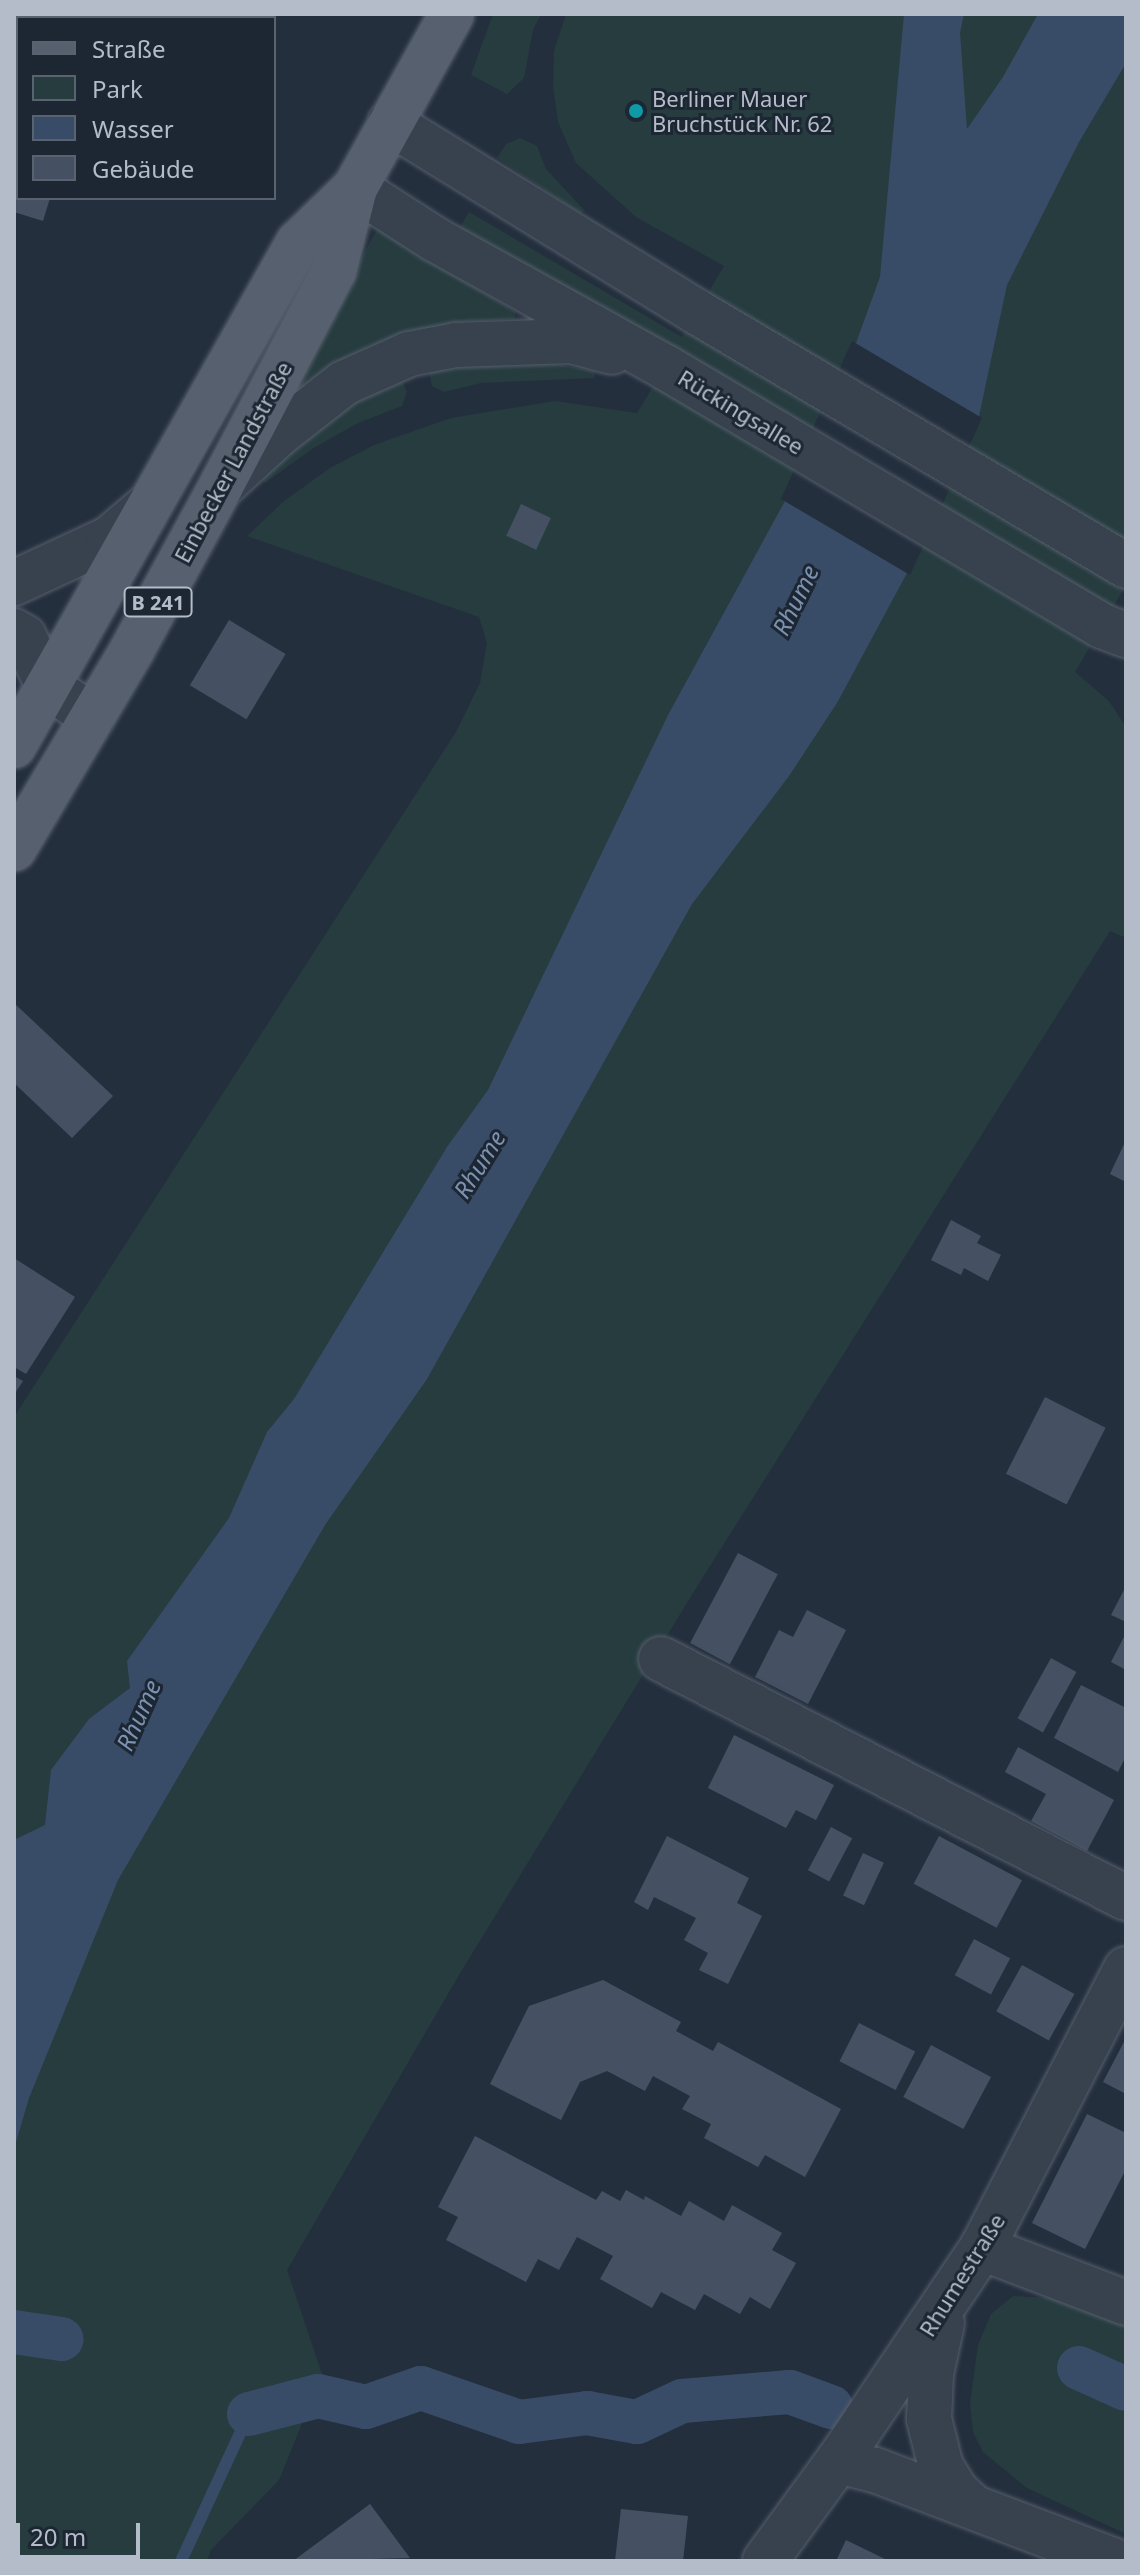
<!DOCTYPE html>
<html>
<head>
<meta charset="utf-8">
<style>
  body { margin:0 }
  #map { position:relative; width:1140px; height:2575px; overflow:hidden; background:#242f3e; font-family:"Noto Sans",sans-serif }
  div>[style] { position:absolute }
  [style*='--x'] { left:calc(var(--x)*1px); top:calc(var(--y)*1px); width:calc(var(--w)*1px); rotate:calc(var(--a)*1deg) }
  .green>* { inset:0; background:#263c3f }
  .water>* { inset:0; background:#394c67 }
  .pier>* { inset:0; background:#242f3e }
  .stream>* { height:12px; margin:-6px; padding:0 6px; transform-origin:6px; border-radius:6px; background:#394c67 }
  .canal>* { height:44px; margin:-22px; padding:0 22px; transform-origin:22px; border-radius:22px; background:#394c67 }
  .building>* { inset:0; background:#455162; transform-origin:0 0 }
  .roads { filter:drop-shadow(0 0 2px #565f6c) drop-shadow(0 0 2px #565f6c) }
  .minor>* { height:44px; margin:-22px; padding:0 22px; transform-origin:22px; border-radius:22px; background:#38414e }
  .major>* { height:44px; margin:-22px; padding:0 22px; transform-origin:22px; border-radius:22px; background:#56606e }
  .dots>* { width:22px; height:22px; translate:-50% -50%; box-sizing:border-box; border:4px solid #1d2633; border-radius:50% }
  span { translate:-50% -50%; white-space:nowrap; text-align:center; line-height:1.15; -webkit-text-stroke:6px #1d2633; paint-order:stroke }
  .shield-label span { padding:2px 6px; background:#1d2633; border:2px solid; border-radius:6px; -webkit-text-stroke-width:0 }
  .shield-label { font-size:20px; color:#b4bcc9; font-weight:700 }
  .poi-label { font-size:22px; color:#b4bcc9 }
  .left { translate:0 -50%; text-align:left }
  .street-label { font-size:22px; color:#b4bcc9 }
  .water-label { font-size:24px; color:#7c92b1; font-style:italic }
  .frame { position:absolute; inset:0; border:16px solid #b4bcc9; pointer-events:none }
  .legend { position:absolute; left:16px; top:16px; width:260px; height:184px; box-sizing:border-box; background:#1d2633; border:2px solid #59626f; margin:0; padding:10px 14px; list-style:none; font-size:24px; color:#b4bcc9 }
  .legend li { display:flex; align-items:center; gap:16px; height:40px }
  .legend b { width:40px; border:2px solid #59626f }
  .scale { position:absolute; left:16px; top:2523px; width:124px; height:36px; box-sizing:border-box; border:4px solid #b4bcc9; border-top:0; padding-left:10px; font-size:24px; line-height:28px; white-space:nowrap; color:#b4bcc9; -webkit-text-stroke:6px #1d2633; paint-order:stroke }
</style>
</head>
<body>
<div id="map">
  <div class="green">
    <div style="clip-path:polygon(493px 14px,541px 14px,533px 30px,524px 78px,507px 94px,471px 75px)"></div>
    <div style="clip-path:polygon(566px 14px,1126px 14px,1126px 585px,1075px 672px,1109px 701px,1126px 727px,1126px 938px,1110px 931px,698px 1585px,459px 1975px,287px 2270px,322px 2374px,279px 2480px,211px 2550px,207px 2561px,14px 2561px,14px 1417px,456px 732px,480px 683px,487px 643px,479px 617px,247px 536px,284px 501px,330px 468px,374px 445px,451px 418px,555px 401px,637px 413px,665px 367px,458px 230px,469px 212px,682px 337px,724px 266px,636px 217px,576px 163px,558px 122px,553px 86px,554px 51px)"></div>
    <div style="clip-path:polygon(520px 138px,537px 146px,546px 169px,584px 210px,581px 214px,497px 158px,506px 144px)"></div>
    <div style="clip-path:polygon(378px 228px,516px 312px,514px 319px,460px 322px,422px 330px,358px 352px,325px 369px,297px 391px,289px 388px)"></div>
    <div style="clip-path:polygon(544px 362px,595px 371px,594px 378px,481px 383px,444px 392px,432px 386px,428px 368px)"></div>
    <div style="clip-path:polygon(400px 377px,407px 392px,402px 406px,358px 423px,312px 449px,265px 483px,262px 479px,341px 404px)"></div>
    <div style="clip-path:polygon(1013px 2296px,1055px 2298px,1126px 2326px,1126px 2534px,1027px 2488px,983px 2452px,973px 2432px,970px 2403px,978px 2345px,991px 2314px)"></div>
  </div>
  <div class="water">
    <div style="clip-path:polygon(904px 14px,964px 14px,960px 33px,967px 129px,1003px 77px,1038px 14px,1126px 14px,1126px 63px,1079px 142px,1007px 285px,979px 416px,907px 573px,837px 703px,789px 776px,692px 904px,427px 1379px,325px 1525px,118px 1880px,29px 2098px,14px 2149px,14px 1840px,45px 1825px,51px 1770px,89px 1719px,130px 1688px,127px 1661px,229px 1518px,267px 1432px,294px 1399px,447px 1147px,488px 1090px,668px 715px,785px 501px,856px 343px,880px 277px)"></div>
  </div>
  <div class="pier">
    <div style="clip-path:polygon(852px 341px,982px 418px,910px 575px,781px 499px)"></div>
  </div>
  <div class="stream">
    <div style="--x:181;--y:2561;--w:162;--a:-65.2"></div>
  </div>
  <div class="canal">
    <div style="--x:14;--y:2332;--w:48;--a:8.5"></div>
    <div style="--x:1079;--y:2368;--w:51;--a:24.1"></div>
    <div style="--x:249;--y:2414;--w:71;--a:-14.6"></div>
    <div style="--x:318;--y:2396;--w:49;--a:12.9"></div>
    <div style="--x:366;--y:2407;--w:58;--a:-19.1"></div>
    <div style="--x:421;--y:2388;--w:104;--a:19.1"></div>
    <div style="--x:519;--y:2422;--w:69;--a:-7.5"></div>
    <div style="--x:587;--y:2413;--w:51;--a:10.2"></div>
    <div style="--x:637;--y:2422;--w:50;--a:-25"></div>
    <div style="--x:682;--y:2401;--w:108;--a:-4.8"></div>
    <div style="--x:790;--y:2392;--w:44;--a:20.1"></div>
  </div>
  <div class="building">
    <div style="clip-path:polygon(14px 45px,18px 46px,18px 198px,50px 198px,43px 221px,14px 212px)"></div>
    <div style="left:521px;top:504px;width:33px;height:35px;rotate:25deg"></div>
    <div style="left:229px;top:620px;width:66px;height:76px;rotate:31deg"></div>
    <div style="clip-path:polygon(14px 1003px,113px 1096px,72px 1138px,14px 1083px)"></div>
    <div style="clip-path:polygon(1126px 1140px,1126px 1182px,1110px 1174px)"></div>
    <div style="clip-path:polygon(951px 1220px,981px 1236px,977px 1243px,1001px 1255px,988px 1281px,964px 1268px,961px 1275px,931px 1260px)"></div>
    <div style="clip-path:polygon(14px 1258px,75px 1297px,26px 1374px,14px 1367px)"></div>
    <div style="clip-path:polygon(14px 1376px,23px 1381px,14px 1395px)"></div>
    <div style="left:1045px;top:1397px;width:68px;height:86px;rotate:27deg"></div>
    <div style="left:738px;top:1553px;width:45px;height:102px;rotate:28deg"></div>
    <div style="clip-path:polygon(1126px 1586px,1126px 1622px,1111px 1615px)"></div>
    <div style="clip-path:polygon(807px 1610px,846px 1630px,808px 1704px,755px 1677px,779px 1630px,793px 1637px)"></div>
    <div style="clip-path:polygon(1126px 1633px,1126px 1670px,1111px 1662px)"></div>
    <div style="left:1051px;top:1658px;width:29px;height:69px;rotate:29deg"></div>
    <div style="clip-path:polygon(1081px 1685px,1126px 1708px,1126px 1756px,1118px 1772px,1054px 1738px)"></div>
    <div style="clip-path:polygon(734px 1735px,834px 1785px,816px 1820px,796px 1810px,786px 1828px,708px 1788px)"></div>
    <div style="clip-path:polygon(1018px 1747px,1114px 1800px,1087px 1851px,1031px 1821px,1046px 1794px,1005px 1772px)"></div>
    <div style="left:831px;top:1827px;width:24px;height:49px;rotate:28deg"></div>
    <div style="clip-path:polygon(667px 1836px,749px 1878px,737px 1903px,762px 1916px,728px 1984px,699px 1970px,708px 1953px,684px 1940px,696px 1918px,654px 1897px,648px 1910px,634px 1902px)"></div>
    <div style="left:939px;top:1836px;width:94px;height:54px;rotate:28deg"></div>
    <div style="left:863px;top:1853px;width:23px;height:47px;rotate:25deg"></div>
    <div style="left:974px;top:1939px;width:41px;height:41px;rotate:28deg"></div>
    <div style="left:1022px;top:1965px;width:60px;height:53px;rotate:29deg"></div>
    <div style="clip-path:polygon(603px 1980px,681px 2022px,676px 2031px,713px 2051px,718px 2042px,841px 2109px,805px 2177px,765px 2155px,758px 2167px,704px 2138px,711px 2124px,682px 2109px,690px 2096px,653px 2076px,645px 2091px,607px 2071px,580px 2082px,561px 2120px,490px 2084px,529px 2006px)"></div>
    <div style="left:859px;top:2023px;width:63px;height:43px;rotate:27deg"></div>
    <div style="clip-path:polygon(1126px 2038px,1126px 2094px,1103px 2082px)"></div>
    <div style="left:931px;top:2045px;width:68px;height:59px;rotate:28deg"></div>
    <div style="clip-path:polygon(1087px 2114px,1126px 2133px,1126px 2169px,1085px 2249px,1032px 2223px)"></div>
    <div style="clip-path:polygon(475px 2136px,596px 2200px,602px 2191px,620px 2201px,626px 2190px,644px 2200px,645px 2196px,681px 2216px,689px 2201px,724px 2221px,732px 2205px,782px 2233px,772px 2250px,796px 2263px,770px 2309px,750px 2297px,740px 2314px,704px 2294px,695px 2310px,661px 2292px,652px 2308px,600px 2279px,613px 2256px,577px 2237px,559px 2270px,538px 2259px,526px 2282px,446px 2240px,458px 2217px,438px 2207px)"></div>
    <div style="clip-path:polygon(370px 2504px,410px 2558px,293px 2561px)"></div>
    <div style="clip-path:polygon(621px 2509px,688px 2516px,683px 2561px,615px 2561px)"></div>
    <div style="clip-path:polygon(846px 2540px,889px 2561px,836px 2561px)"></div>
  </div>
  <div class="roads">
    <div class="minor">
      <div style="--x:390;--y:123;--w:361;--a:31.6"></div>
      <div style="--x:697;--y:312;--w:499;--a:30.6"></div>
      <div style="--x:355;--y:188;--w:96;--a:32.7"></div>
      <div style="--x:436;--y:240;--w:262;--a:29"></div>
      <div style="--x:665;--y:367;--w:508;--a:30.65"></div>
      <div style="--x:1102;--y:626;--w:26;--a:21"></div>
      <div style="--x:223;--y:485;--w:77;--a:-42.4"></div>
      <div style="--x:280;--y:433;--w:81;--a:-38"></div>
      <div style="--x:344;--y:383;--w:71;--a:-24"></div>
      <div style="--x:409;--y:354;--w:48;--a:-10.8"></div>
      <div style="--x:456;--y:345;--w:115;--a:-2"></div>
      <div style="--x:571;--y:341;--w:42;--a:15"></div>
      <div style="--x:14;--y:583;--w:105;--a:-24.9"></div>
      <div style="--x:109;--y:539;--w:52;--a:-40.4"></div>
      <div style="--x:14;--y:631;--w:12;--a:31"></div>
      <div style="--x:24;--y:637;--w:56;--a:63.4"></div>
      <div style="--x:49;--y:687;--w:53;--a:34.3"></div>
      <div style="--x:661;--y:1659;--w:523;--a:27.2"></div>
      <div style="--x:982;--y:2248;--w:154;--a:20.9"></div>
      <div style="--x:942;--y:2323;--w:52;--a:102.2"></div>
      <div style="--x:931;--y:2374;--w:45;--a:92.5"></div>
      <div style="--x:929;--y:2419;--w:49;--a:76"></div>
      <div style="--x:941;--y:2467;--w:28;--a:58"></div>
      <div style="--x:956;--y:2491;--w:22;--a:43"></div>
      <div style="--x:838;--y:2461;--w:38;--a:14"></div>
      <div style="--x:875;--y:2470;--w:256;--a:20.8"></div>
      <div style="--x:765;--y:2561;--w:132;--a:-53.9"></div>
      <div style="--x:843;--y:2454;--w:249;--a:-56"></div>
      <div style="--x:982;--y:2248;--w:314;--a:-62.7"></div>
    </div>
    <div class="major">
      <div style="--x:14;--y:746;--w:578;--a:-60.55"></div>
      <div style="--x:298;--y:243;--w:79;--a:-44"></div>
      <div style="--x:14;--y:849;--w:231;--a:-59.3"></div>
      <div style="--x:132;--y:650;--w:187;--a:-61.5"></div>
      <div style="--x:221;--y:486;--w:243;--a:-62.3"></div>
      <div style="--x:334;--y:271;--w:86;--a:-75.8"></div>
      <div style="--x:355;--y:188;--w:199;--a:-60.9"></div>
    </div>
  </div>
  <div class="dots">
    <div style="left:636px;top:111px;background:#0f9aa8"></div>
  </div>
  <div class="shield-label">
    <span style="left:158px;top:602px">B 241</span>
  </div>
  <div class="poi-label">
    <span class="left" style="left:652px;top:111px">Berliner Mauer<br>Bruchstück Nr. 62</span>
  </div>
  <div class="street-label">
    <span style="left:741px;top:412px;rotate:31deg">Rückingsallee</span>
    <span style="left:233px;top:462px;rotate:-62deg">Einbecker Landstraße</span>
    <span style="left:962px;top:2275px;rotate:-58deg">Rhumestraße</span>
  </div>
  <div class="water-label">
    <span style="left:795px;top:600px;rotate:-64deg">Rhume</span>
    <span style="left:479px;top:1164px;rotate:-58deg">Rhume</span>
    <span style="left:138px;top:1715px;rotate:-66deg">Rhume</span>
  </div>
  <div class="frame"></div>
  <ul class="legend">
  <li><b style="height:10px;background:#56606e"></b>Straße</li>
  <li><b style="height:22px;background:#263c3f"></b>Park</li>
  <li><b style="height:22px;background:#394c67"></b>Wasser</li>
  <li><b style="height:22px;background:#455162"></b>Gebäude</li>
  </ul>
  <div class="scale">20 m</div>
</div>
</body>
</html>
